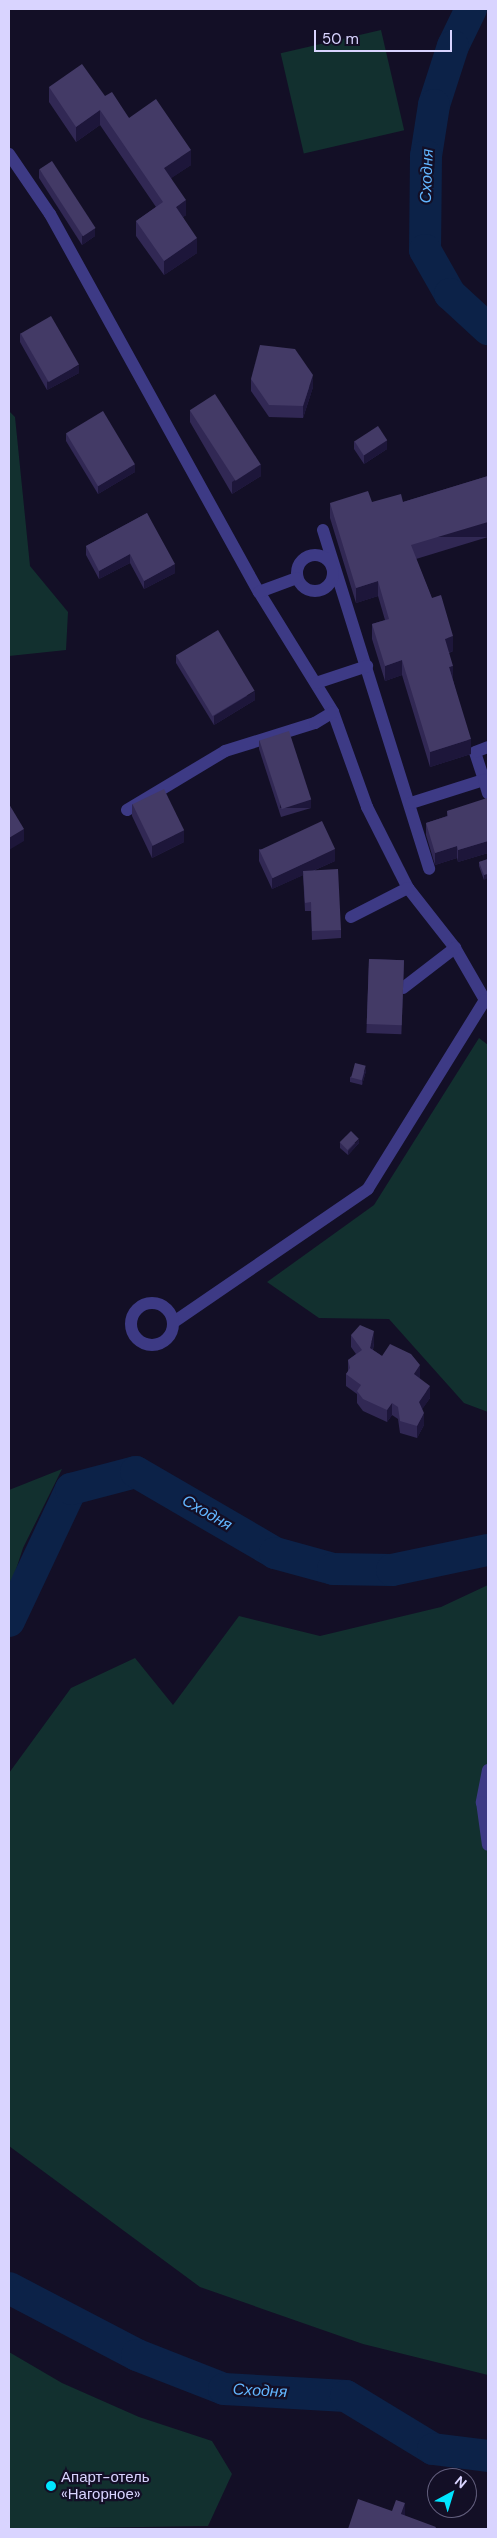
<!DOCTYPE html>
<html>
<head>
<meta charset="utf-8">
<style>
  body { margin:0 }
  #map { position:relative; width:497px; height:2538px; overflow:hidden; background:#130f26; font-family:"DM Sans",sans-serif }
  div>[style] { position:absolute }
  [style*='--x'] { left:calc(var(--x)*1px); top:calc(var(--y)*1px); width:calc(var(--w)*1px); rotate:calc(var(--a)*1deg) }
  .green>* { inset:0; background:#12302f; transform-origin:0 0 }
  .river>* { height:32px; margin:-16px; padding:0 16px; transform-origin:16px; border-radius:16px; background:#0c2248 }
  .minor>* { height:12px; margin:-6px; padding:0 6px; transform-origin:6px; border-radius:6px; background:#3d3a85 }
  .minor>.ring { margin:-6px; padding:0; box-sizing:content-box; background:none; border:12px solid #3d3a85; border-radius:50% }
  .wall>* { inset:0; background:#312854; transform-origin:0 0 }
  .shaded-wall>* { inset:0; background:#1d163a; transform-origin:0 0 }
  .building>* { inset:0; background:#433a66; transform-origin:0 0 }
  .dots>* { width:14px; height:14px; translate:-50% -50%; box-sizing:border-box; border:2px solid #130f26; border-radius:50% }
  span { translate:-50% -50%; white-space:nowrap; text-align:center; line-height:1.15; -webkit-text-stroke:4.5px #130f26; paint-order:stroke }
  .poi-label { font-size:15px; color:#d9d4ff }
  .left { translate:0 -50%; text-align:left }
  .water-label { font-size:16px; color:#62b6ff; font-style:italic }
  .frame { position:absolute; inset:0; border:10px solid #d9d4ff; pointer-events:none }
  .north { position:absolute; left:427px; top:2468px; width:50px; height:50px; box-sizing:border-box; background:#130f26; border:1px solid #625e7d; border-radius:50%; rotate:39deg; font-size:14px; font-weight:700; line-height:20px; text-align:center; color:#d9d4ff }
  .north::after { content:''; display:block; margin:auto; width:18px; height:22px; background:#00e5ff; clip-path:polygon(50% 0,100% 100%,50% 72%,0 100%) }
  .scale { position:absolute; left:314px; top:30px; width:138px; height:22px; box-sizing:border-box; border:2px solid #d9d4ff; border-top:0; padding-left:6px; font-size:15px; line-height:18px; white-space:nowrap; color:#d9d4ff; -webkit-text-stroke:4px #130f26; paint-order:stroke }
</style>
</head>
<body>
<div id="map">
  <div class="green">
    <div style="left:381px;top:30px;width:103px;height:103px;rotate:77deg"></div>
    <div style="clip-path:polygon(9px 411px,15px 417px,30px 566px,68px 612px,66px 650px,9px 656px)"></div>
    <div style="clip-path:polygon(479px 1038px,488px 1045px,488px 1412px,464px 1403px,389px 1319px,319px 1318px,267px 1282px,374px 1205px)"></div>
    <div style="clip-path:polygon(62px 1469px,23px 1548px,9px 1591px,9px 1490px)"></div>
    <div style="clip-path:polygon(488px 1585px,488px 2375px,363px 2344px,200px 2287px,9px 2146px,9px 1773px,71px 1688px,135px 1658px,173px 1705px,239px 1616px,320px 1636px,441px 1607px)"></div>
    <div style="clip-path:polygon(9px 2352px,62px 2383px,139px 2417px,212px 2441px,232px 2474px,208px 2526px,9px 2529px)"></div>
  </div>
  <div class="river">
    <div style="--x:471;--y:9;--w:41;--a:115.9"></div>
    <div style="--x:453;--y:46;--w:62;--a:107.9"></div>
    <div style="--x:434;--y:105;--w:52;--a:98.9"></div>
    <div style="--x:426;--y:156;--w:94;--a:90.6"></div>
    <div style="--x:425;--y:250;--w:51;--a:60.4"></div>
    <div style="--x:450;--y:294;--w:52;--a:42.6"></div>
    <div style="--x:9;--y:1621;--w:146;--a:-64.8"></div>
    <div style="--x:71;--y:1489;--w:67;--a:-14.7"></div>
    <div style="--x:136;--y:1472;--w:161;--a:30.2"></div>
    <div style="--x:275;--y:1553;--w:60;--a:15.4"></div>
    <div style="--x:333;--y:1569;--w:59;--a:1"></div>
    <div style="--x:392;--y:1570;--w:98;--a:-11.8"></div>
    <div style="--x:9;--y:2288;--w:144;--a:27.6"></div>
    <div style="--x:137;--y:2355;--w:93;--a:21.3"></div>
    <div style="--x:224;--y:2389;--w:122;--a:3.3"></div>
    <div style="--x:346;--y:2396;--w:102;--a:31.3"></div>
    <div style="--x:433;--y:2449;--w:55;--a:7.3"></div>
  </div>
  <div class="minor">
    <div style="--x:9;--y:154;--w:73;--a:55.7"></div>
    <div style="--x:50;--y:214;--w:432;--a:61.1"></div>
    <div style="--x:259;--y:592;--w:141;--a:58.3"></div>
    <div style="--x:333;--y:712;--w:101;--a:70.3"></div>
    <div style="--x:367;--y:807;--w:91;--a:63.2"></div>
    <div style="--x:408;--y:888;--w:76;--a:51.9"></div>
    <div style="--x:455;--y:948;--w:60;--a:60"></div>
    <div style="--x:485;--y:1000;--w:222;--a:121.8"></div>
    <div style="--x:368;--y:1189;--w:234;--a:145.6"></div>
    <div style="--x:323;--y:530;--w:355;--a:72.6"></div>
    <div class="ring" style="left:297px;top:555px;width:24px;height:24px"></div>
    <div style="--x:259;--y:592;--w:40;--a:-20.2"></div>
    <div style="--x:316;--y:683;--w:54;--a:-18.4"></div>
    <div style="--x:484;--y:780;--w:29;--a:-108"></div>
    <div style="--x:475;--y:752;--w:14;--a:-21"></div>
    <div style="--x:411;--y:803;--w:77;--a:-17.5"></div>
    <div style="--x:484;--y:780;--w:14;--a:73"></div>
    <div style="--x:127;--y:810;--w:114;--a:-31"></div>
    <div style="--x:225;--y:751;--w:94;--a:-17.3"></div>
    <div style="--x:315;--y:723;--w:21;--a:-31"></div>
    <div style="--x:351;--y:917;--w:64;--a:-27"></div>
    <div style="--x:403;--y:988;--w:66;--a:-37.6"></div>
    <div class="ring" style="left:131px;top:1303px;width:30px;height:30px"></div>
    <div style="--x:488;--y:1770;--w:33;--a:101"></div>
    <div style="--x:482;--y:1802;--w:43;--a:82.1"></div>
  </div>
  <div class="wall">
    <div style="clip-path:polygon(49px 87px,105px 96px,129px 118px,191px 165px,171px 178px,186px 215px,183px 217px,197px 253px,164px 275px,136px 236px,136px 221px,156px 207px,100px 125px,76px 142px,49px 102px)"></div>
    <div style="clip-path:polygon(39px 169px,95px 236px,82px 245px,39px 178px)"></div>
    <div style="clip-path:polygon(20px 333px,79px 373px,47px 390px,20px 342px)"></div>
    <div style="clip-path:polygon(251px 379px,313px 387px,303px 418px,269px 417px,251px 391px)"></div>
    <div style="clip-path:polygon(190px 410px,261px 476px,232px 494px,190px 422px)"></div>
    <div style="clip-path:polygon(66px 433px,135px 472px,98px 494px,66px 441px)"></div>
    <div style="clip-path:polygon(354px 441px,387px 449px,364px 464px,354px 449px)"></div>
    <div style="clip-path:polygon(488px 476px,488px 537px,416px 559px,453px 651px,449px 653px,453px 680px,471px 754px,430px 767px,402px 675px,385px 681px,372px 639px,372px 624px,385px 620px,378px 596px,356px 603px,330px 518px,330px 503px,403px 502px)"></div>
    <div style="clip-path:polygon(147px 513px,175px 573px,144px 589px,130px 563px,99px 579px,86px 555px,86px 546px)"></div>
    <div style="clip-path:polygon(176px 655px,255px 700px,214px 725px,176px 663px)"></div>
    <div style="clip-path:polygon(259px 740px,311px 808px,281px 817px,259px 749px)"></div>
    <div style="clip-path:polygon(488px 801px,488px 853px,458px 862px,457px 858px,435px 865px,426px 835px,426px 823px,447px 816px,447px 811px)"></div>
    <div style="clip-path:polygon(132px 804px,184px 842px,152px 858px,132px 816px)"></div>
    <div style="clip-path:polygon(259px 849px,335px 861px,315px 870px,341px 930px,341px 938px,312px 940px,311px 911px,305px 911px,303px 875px,272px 889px,259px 861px)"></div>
    <div style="clip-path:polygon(488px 859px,484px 880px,479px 866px,479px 862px)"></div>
    <div style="left:369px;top:959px;width:35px;height:74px;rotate:2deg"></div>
    <div style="clip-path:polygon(366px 1071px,362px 1085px,350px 1082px,350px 1077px)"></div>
    <div style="clip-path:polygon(340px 1143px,359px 1143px,348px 1155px,340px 1148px)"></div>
    <div style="clip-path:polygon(351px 1335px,374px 1343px,373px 1350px,382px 1356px,420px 1377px,419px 1378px,430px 1398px,422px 1409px,424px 1425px,417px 1438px,400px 1433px,398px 1419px,392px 1415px,387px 1422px,363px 1411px,357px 1403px,357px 1394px,346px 1386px,346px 1374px,348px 1372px,348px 1360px,356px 1354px,351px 1347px)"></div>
  </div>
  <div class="shaded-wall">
    <div style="clip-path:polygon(100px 110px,100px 125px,76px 142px,76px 127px)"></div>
    <div style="clip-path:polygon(191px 150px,191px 165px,164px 183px,164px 168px)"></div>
    <div style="clip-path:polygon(186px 200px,186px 215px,176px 222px,176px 207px)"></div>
    <div style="clip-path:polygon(95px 228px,95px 236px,82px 245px,82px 236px)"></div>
    <div style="clip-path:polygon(197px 238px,197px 253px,164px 275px,164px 261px)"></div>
    <div style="clip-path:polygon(79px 365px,79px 373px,47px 390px,47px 382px)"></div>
    <div style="clip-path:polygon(313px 375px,313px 387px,303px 418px,303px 406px)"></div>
    <div style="clip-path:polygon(387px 440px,387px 449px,364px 464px,364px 455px)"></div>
    <div style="clip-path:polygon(135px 464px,135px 472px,98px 494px,98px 486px)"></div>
    <div style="clip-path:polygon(261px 464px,261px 476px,232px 494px,232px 482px)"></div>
    <div style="left:488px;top:522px;width:15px;height:80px;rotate:90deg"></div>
    <div style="clip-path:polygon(130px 554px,130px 563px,99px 579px,99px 571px)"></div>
    <div style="clip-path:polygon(175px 564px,175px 573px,144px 589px,144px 581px)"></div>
    <div style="clip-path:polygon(378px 581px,378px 596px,356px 603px,356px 588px)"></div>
    <div style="clip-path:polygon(453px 636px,453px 651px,445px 654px,445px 639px)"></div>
    <div style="clip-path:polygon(402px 660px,402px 675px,385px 681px,385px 666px)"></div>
    <div style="clip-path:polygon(453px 666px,453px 681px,449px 667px)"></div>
    <div style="clip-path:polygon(255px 691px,255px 700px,214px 725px,214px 716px)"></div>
    <div style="clip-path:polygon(471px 739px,471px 754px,430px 767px,430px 752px)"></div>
    <div style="left:311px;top:800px;width:8px;height:31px;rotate:90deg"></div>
    <div style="clip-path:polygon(24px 829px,24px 841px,9px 850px,9px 838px)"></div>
    <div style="clip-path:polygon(184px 830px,184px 842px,152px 858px,152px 846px)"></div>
    <div style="clip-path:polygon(488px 841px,488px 853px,458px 862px,458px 850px)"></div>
    <div style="clip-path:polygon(457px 846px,457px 858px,435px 865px,435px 853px)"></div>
    <div style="clip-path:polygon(335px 849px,335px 861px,272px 889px,272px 878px)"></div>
    <div style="clip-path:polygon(488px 874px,488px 878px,484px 880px,484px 875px)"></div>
    <div style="clip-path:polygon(366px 1066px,366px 1071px,362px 1085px,362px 1081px)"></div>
    <div style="clip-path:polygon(359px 1139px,359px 1143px,348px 1155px,348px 1151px)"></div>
    <div style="clip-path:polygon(374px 1331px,374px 1343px,370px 1360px,370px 1348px)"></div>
    <div style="clip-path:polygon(420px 1365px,420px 1377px,414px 1386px,414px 1374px)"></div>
    <div style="clip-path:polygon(430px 1386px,430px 1398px,419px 1414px,419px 1402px)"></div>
    <div style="clip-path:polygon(392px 1403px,392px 1415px,387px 1422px,387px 1410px)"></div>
    <div style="clip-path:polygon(424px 1413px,424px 1425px,417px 1438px,417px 1426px)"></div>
    <div style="clip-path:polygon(405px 2503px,405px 2525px,401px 2514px)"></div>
  </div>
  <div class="building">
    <div style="clip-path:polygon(82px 64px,105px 96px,112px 92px,129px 118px,156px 99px,191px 150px,164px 168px,186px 200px,176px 207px,197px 238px,164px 261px,136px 221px,163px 202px,100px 110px,76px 127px,49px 87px)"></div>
    <div style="left:52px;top:161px;width:80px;height:15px;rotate:57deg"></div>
    <div style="left:51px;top:316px;width:56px;height:35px;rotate:60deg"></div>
    <div style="clip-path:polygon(260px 345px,295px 349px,313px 375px,303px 406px,269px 405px,251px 379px)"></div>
    <div style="left:215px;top:394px;width:84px;height:30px;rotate:57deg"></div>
    <div style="left:103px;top:411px;width:62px;height:43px;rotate:59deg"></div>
    <div style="left:378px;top:426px;width:17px;height:28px;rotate:57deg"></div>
    <div style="clip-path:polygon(488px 476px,488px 522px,411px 545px,432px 598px,441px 595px,453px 636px,445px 639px,453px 666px,449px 667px,471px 739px,430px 752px,402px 660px,385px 666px,372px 624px,389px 619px,378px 581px,356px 588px,330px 503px,368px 491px,372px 502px,401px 494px,403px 502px)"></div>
    <div style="clip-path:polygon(147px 513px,175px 564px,144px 581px,130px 554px,99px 571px,86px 546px)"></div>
    <div style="left:218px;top:630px;width:71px;height:49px;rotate:59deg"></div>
    <div style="left:289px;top:731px;width:72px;height:31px;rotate:72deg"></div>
    <div style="left:164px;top:789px;width:46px;height:35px;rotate:64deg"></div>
    <div style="clip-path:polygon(487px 798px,488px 801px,488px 841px,458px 850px,457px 846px,435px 853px,426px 823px,448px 816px,447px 811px)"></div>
    <div style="clip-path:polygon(9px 804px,24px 829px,9px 838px)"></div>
    <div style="left:322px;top:821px;width:31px;height:69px;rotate:65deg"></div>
    <div style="clip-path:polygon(488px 859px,488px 874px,484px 875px,479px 862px)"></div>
    <div style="clip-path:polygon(338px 869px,341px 930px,312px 931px,311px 902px,305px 903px,303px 871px)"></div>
    <div style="left:369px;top:959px;width:35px;height:65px;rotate:2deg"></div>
    <div style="left:355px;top:1063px;width:11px;height:15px;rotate:15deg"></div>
    <div style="left:351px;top:1131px;width:11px;height:16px;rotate:45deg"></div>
    <div style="clip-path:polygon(360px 1325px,374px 1331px,370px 1348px,382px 1356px,390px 1344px,411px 1354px,420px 1365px,414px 1374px,430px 1386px,419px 1402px,424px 1413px,417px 1426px,400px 1421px,398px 1407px,392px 1403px,387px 1410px,363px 1399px,357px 1391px,361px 1385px,346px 1374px,350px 1368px,348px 1360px,362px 1350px,351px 1335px)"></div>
    <div style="clip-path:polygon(358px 2499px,392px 2511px,396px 2500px,405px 2503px,401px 2514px,436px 2527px,435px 2529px,348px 2529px)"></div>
  </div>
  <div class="dots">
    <div style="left:51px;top:2486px;background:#00e5ff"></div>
  </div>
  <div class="poi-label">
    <span class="left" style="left:61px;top:2486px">Апарт-отель<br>«Нагорное»</span>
  </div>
  <div class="water-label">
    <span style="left:427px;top:176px;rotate:-88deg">Сходня</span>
    <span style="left:207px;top:1513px;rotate:30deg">Сходня</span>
    <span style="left:260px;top:2391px;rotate:3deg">Сходня</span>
  </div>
  <div class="frame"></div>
  <div class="north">N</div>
  <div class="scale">50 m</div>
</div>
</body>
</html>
